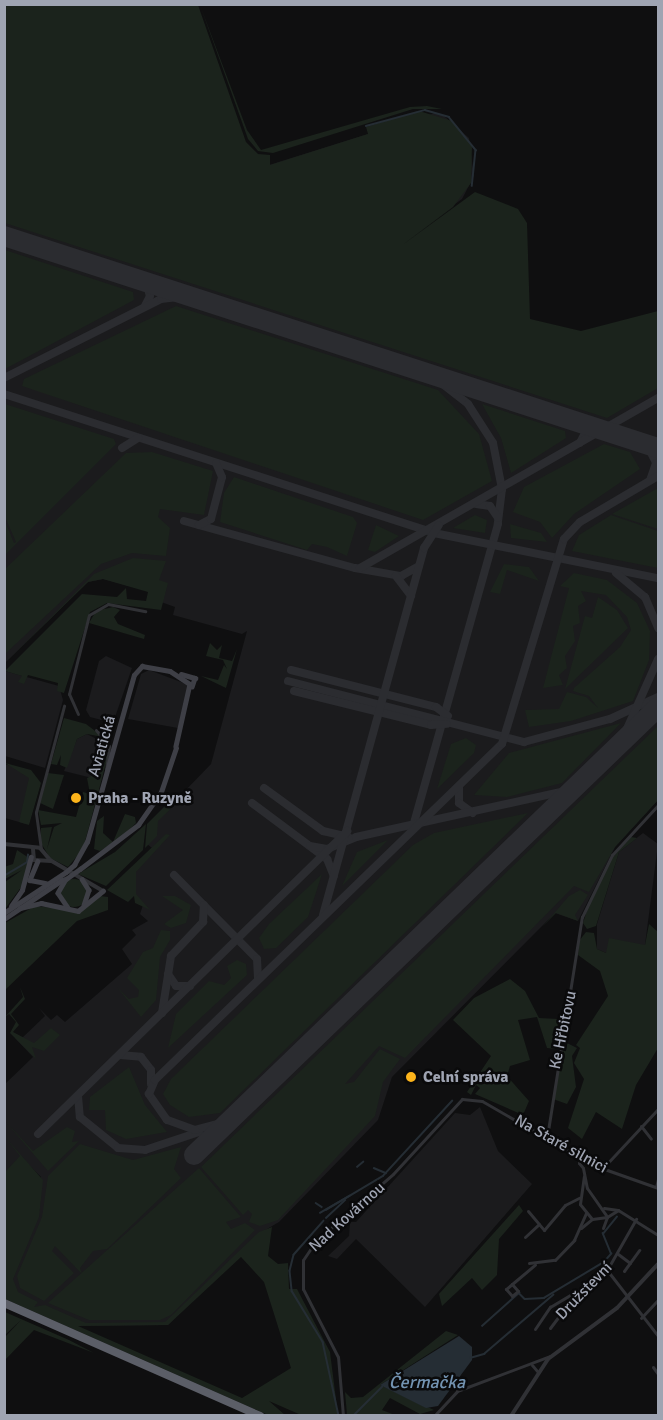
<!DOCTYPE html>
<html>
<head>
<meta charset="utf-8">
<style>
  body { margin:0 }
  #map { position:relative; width:663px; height:1420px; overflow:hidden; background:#0f0f10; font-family:Signika,sans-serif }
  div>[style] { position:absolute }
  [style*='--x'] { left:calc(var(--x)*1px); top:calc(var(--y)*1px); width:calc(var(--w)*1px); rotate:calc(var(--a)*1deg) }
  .built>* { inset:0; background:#1b1b1d }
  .green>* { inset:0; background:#1b231c }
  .round { border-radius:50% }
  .water>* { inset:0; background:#252d34 }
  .stream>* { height:1.5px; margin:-0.75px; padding:0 0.75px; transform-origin:0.75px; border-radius:0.75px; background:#252d34 }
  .taxiway>* { height:8px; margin:-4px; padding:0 4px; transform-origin:4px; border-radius:4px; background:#2b2c30 }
  .runway>* { height:20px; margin:-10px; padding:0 10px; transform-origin:10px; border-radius:10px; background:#2b2c30 }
  .minor>* { height:3px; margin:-1.5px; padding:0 1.5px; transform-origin:1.5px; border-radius:1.5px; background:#303135 }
  .tertiary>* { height:4px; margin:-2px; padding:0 2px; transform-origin:2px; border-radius:2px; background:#303135 }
  .secondary>* { height:4.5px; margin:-2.25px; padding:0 2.25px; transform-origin:2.25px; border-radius:2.25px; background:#3e3f46 }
  .motorway>* { height:8px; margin:-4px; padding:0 4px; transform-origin:4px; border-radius:4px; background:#5b5e67 }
  .secondary-bridge>* { height:4.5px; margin:-2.25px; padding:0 2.25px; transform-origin:2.25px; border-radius:2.25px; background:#3e3f46 }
  .dots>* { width:16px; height:16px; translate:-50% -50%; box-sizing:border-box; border:3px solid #0a0a0b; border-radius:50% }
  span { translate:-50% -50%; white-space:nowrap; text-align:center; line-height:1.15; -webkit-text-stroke:5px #0a0a0b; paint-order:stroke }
  .street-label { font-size:16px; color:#9fa4b2 }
  .poi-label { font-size:16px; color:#9fa4b2; font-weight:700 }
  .left { translate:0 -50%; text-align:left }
  .water-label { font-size:18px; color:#7393b1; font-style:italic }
  .frame { position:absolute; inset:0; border:6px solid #9fa4b2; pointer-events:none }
</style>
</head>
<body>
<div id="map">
  <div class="built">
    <div style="clip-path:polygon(5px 5px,250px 171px,435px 113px,444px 116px,469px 138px,474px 176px,462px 199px,400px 243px,403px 248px,418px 259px,452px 255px,528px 319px,658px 354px,658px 800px,615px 847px,578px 921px,555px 913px,392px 1077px,378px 1120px,279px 1222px,262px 1232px,168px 1325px,76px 1326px,5px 1295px,39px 1211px,41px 1177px,22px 1158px,5px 1174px,5px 1084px,33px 1057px,15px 1038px,21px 1039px,45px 1016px,39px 1008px,51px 1020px,57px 1015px,65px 1022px,132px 964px,122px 949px,136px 935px,132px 930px,148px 921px,140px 914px,143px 905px,135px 901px,136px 864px,152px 848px,147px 844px,151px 826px,211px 764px,247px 631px,242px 634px,173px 615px,175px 607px,161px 602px,162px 595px,103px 579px,88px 582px,5px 663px)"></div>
    <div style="clip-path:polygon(106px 656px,132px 668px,113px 723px,90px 717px,86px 710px,99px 661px)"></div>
    <div style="clip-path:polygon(149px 670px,189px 685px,178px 728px,128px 719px,141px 674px)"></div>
    <div style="clip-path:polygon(5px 671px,59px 686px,63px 700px,45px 768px,5px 756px)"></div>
    <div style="clip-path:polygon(87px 734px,106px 744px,100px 772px,92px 778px,64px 771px,77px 739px)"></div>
    <div style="clip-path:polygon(4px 764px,31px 771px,26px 824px,5px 818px)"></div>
    <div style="clip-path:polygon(643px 833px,658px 844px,645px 945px,606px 953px,597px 949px,597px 924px,619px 852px)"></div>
    <div style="clip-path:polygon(480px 1107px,498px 1151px,532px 1184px,425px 1307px,356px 1239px,337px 1259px,328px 1256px,349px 1236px,350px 1222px,356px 1222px,455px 1113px,470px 1115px)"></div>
  </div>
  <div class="green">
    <div style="clip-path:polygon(5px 4px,198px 5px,246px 142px,258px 154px,270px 155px,270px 165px,368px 134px,366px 127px,419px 111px,452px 121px,472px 146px,471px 183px,453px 207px,401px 246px,475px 192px,518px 209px,527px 223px,530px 319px,581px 331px,658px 311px,658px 388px,607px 418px,5px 223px)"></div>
    <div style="clip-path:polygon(200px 5px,247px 130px,261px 150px,410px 107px,427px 106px,442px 109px,413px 109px,273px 153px,258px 151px,248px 139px)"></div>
    <div style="clip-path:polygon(5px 250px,133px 292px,134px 300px,5px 369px)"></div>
    <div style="clip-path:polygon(176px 306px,438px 390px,479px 434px,492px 481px,423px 520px,22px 386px,24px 379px)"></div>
    <div style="clip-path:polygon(5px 404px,114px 439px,116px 444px,5px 555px,5px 521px,14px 543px,16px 542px,5px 517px)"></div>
    <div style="clip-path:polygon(482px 404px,565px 431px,566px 438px,511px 473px,501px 438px)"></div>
    <div style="clip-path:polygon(604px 444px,630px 452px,640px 469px,574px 514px,552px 538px,540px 522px,513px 512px,524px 487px)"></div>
    <div style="clip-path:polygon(152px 452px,213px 471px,204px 515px,160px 509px,158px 517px,170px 528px,166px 556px,132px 553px,101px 564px,5px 654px,5px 569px,126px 453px)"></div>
    <div style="clip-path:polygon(234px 477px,353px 517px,357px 523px,347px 556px,327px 547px,312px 544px,307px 550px,220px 522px,224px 493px)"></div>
    <div style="clip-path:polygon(658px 488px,658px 529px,612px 514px)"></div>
    <div style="clip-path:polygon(475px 515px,487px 520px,485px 533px,453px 528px)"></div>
    <div style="clip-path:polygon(611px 515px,658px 531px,658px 568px,572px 551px,579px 535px)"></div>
    <div style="clip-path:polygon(510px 524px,541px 533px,547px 542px,511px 538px)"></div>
    <div style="clip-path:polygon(376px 525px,399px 536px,375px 552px,368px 550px)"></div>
    <div style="clip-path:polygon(133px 558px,166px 561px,159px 580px,168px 583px,161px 610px,107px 603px,90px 612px,64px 693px,57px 691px,58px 683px,28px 675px,24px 684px,18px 682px,22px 676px,5px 671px,82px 594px,117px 597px,126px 588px,127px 599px,146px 601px,148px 592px,103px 579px,88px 582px,5px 663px,94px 574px)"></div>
    <div style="clip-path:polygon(504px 564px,529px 567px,539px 581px,507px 570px,500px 594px,490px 592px)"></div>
    <div style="clip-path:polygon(574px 573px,607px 580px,637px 603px,650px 631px,649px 660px,633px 701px,571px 721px,529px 727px,525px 710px,559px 709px,567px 692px,586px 697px,598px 708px,589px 696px,573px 691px,574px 688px,620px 647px,631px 630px,627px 617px,606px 595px,581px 591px,586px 601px,578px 606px,580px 623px,573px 626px,575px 641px,565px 656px,567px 668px,559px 675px,563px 685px,543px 688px,569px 588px,560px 586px)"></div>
    <div style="clip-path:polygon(598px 597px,617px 610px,628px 628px,565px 689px,585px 616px,592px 618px)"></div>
    <div style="clip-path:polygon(113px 607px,120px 610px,114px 617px,118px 624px,145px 635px,144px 639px,89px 623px,96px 611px)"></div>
    <div style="clip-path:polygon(210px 643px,217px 650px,222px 645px,219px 658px,232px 661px,237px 649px,226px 688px,201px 676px,218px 680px,224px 665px,227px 669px,223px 660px,206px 656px)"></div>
    <div style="clip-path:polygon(64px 718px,86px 724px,103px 737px,87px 734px,77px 739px,67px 768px,60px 765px,61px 755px,57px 765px,51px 764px)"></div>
    <div style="clip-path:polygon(621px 723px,562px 783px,507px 797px,474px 795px,509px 753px)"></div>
    <div style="clip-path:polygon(658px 726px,658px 800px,615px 847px,589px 892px,574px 886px,405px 1058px,379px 1046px,345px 1084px,354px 1082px,380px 1049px,400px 1059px,383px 1082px,375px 1116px,278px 1220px,260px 1226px,249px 1222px,252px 1214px,248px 1210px,243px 1215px,201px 1167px)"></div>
    <div style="clip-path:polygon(466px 738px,476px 745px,474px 753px,437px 789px,451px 744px)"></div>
    <div style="clip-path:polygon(106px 743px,108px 756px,83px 849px,68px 867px,50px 858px,41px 843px,41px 828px,52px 827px,47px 849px,54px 827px,62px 823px,41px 825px,38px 810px,76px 817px,83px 792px,90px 794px,87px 778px,100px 772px)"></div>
    <div style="clip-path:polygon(5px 763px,31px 770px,41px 783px,29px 825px,19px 822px,29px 778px)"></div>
    <div style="clip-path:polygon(48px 773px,64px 775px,53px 809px,40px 803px)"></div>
    <div style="clip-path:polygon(177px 794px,182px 798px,158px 821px,157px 836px,145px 848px,147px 824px)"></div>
    <div style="clip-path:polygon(528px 813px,220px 1113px,189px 1117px,170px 1105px,163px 1094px,171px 1079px,413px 845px,434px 833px)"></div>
    <div style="clip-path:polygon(125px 814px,135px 817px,136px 823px,122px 837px,100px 851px,94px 849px,97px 821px,104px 816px,103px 833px,113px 842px)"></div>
    <div style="clip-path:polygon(146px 824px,143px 850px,106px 886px,78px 874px,115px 852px)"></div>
    <div style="clip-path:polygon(166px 834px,170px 835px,136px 872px,136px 894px,150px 910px,135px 903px,134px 896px,128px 902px,107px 890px)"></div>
    <div style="clip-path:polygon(631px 837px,637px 838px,619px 852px,596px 926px,587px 929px,583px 923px,588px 907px,612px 858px)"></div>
    <div style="clip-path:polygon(388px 840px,342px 886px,357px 852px)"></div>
    <div style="clip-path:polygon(17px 850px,29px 858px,22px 886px,5px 909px,5px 882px,22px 870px,5px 879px,4px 867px,13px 864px)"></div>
    <div style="clip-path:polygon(322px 874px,308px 917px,276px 948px,264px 949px,259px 938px,269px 924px)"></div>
    <div class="round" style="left:60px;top:879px;width:28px;height:28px"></div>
    <div style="clip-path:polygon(580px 890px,588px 895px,575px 915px,578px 921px,556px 913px,543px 926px,569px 896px)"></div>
    <div style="clip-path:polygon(100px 896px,108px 897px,108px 910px,77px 921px,5px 990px,5px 923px,35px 906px,81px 911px)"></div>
    <div style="clip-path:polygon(162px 896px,175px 896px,191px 905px,186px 923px,171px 928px,164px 924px,183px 910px)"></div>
    <div style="clip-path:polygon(649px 924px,658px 932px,658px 1048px,636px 1085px,622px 1129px,596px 1112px,582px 1139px,568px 1128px,584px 1079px,574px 1063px,580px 1048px,576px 1045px,608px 996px,600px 971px,578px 955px,579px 941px,586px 932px,594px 933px,597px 949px,606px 953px,609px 938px,645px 945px)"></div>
    <div style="clip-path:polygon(161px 930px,170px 931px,170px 940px,160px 957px,156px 1000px,141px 1017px,117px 987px,129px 999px,138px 997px,139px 990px,127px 978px,143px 952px,153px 948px)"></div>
    <div style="clip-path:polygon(237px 960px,246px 964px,247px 975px,168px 1048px,176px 1014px,209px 981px,224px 985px,231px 978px,227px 966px)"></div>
    <div style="clip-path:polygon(510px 979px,525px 991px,539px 1018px,558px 1019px,556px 1049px,547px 1048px,537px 1017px,518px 1020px,530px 1060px,510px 1066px,507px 1076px,529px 1101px,523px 1115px,475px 1094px,480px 1088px,476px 1085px,471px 1095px,467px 1092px,491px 1056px,453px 1020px,474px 998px)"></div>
    <div style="clip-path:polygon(20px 987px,25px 999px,11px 1014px,19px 1025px,13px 1032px,34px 1043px,51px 1028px,60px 1035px,44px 1051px,32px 1047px,36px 1059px,10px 1033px,16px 1022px,9px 1014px,5px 1017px,23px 997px)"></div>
    <div style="clip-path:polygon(563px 1041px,577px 1048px,572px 1056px,576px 1087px,567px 1104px,553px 1099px)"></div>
    <div style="clip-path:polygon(129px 1067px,145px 1105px,167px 1132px,126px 1139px,106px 1130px,105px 1110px,89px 1110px,90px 1097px)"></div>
    <div style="clip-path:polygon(5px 1121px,33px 1151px,67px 1127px,75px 1131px,72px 1142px,79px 1141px,48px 1171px)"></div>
    <div style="clip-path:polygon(evenodd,5px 1137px,43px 1180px,39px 1217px,13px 1279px,18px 1292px,38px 1302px,34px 1307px,45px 1305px,86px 1323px,165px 1322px,259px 1232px,272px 1227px,268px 1256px,278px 1264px,288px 1263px,289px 1289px,297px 1289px,330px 1352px,338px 1415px,301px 1415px,269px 1401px,285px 1415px,268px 1415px,5px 1299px,5px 1172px,20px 1156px,5px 1137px,241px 1257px,264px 1282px,291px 1368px,242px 1398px,78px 1326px,168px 1325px,241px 1257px)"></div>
    <div style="clip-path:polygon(80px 1144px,133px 1160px,181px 1147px,174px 1169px,181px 1178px,107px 1249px,93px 1251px,80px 1268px,82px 1274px,55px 1246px,52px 1251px,74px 1273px,44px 1301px,20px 1288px,17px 1276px,42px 1217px,48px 1176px)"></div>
    <div style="clip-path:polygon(199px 1168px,241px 1217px,226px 1222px,231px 1229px,245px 1223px,255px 1230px,171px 1315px,160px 1320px,89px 1320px,48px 1303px)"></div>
    <div style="clip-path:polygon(519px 1205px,523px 1211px,499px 1239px,497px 1275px,482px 1290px,472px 1278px,442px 1306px,439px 1294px)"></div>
    <div style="clip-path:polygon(5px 1312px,69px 1340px,94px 1353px,34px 1330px,5px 1360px,5px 1337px,21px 1320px,5px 1335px)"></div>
    <div style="clip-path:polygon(446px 1331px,458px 1335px,380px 1385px,434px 1410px,420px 1414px,390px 1398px,382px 1410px,395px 1415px,347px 1415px,345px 1392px,351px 1398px,363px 1397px)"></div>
  </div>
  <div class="water">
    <div style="clip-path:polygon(459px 1336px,472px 1347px,472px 1360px,438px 1406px,426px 1408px,380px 1385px)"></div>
  </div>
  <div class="stream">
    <div style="--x:366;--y:126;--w:61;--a:-15.2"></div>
    <div style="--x:425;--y:110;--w:25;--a:16"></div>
    <div style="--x:449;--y:117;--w:43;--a:50.7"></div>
    <div style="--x:476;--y:150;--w:36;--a:96"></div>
    <div style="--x:4;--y:876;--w:27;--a:-31"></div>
    <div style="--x:27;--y:862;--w:7;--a:-82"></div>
    <div style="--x:357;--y:1167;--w:8;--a:-40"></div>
    <div style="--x:374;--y:1168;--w:13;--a:23"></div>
    <div style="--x:316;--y:1203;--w:7;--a:34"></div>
    <div style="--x:326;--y:1210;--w:66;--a:-30.8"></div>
    <div style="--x:383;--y:1176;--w:102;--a:-47.4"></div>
    <div style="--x:320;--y:1213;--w:34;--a:-30"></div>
    <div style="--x:326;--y:1218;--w:26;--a:-43"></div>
    <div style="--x:324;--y:1221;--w:45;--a:131.4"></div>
    <div style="--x:294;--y:1255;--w:16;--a:104"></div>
    <div style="--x:290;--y:1271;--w:20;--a:84"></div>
    <div style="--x:292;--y:1291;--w:60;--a:58.7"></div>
    <div style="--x:323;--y:1342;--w:76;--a:77.8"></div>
    <div style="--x:482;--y:1326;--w:50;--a:-41.7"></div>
    <div style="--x:519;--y:1293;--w:8;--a:45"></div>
    <div style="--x:525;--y:1299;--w:19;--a:-3"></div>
    <div style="--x:544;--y:1298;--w:70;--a:-31"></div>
    <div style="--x:604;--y:1262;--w:11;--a:-49"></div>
    <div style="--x:611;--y:1254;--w:22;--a:-112"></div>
    <div style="--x:603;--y:1234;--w:22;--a:-51"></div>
    <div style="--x:470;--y:1358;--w:15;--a:-16"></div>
    <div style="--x:484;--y:1354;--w:91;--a:-40.5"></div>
    <div style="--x:353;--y:1416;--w:41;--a:-45"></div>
  </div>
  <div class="taxiway">
    <div style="--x:120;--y:274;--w:29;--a:22"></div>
    <div style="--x:147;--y:285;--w:11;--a:75"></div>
    <div style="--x:150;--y:296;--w:11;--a:117"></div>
    <div style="--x:389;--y:361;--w:49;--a:20.3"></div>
    <div style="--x:435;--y:378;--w:42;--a:38.2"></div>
    <div style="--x:468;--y:404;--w:46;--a:57.3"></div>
    <div style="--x:493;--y:443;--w:47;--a:78.9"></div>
    <div style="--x:502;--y:489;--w:35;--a:97"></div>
    <div style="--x:498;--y:524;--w:315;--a:105.7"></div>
    <div style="--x:4;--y:378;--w:176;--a:-26.7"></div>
    <div style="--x:161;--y:299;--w:23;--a:-7"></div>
    <div style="--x:184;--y:296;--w:36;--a:16"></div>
    <div style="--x:4;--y:394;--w:452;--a:17.9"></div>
    <div style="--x:434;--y:533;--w:228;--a:11.4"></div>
    <div style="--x:551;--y:413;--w:31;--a:21"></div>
    <div style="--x:580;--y:424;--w:10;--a:61"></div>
    <div style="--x:585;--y:433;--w:11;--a:117"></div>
    <div style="--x:600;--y:434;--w:50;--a:15.2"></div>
    <div style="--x:648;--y:447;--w:18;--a:63"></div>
    <div style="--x:656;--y:463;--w:18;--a:109"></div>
    <div style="--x:122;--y:448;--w:19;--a:-32"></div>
    <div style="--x:476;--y:504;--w:14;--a:8"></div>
    <div style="--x:490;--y:506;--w:14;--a:56"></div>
    <div style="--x:184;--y:521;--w:177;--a:15.4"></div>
    <div style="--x:355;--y:568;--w:47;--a:9.9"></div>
    <div style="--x:401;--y:576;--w:18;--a:-29"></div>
    <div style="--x:199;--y:525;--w:13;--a:-27"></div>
    <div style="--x:211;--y:519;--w:43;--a:-75.3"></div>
    <div style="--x:222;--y:477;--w:15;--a:-113"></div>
    <div style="--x:360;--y:568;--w:343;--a:-29.7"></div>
    <div style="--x:616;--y:573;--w:38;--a:40"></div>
    <div style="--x:645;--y:597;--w:34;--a:67"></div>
    <div style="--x:396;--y:576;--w:25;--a:53"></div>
    <div style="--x:291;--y:670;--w:150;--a:14.3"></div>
    <div style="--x:436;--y:707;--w:15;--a:37"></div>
    <div style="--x:288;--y:681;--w:244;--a:14.5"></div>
    <div style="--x:524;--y:742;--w:89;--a:-15"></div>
    <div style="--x:610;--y:719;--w:53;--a:-24.6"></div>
    <div style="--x:294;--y:691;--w:141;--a:13.9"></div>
    <div style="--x:431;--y:725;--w:16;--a:-4"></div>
    <div style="--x:459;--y:787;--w:16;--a:90"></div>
    <div style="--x:459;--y:803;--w:17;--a:36"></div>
    <div style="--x:264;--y:788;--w:73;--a:36.1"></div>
    <div style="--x:323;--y:831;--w:26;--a:13"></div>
    <div style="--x:252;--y:803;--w:94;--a:36.7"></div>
    <div style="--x:327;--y:859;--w:18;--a:68"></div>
    <div style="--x:310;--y:846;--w:17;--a:10"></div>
    <div style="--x:327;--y:849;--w:31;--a:-22"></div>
    <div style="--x:356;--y:837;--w:218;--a:-12.4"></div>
    <div style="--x:569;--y:790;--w:82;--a:-46"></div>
    <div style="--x:626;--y:731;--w:79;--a:-66"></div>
    <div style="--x:174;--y:875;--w:118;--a:45.3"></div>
    <div style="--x:257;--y:959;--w:20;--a:87"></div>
    <div style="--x:323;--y:915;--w:381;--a:-74.6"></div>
    <div style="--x:424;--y:548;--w:27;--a:-57"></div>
    <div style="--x:168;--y:974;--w:14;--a:56"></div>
    <div style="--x:176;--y:986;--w:14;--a:0"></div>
    <div style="--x:162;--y:1013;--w:58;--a:-81"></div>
    <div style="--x:171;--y:956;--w:47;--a:-46.7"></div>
    <div style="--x:203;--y:922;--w:17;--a:-87"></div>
    <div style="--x:120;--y:1055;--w:21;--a:5"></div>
    <div style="--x:141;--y:1057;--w:16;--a:52"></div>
    <div style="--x:151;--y:1070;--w:14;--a:90"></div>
    <div style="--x:78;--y:1096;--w:21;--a:85"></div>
    <div style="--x:80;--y:1117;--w:49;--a:39.2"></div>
    <div style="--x:118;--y:1148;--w:27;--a:4"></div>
    <div style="--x:145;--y:1150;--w:57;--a:-18.4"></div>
    <div style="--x:253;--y:1099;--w:33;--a:139"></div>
    <div style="--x:228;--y:1121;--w:34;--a:165"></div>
    <div style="--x:195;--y:1130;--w:30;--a:-160"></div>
    <div style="--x:167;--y:1120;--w:32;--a:-125"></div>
    <div style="--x:149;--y:1094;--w:15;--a:-67"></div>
    <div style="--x:155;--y:1080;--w:483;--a:-44.1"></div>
    <div style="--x:502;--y:744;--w:214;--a:-73.2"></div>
    <div style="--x:564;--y:539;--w:23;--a:-47"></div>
    <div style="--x:580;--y:522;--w:91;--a:-30.5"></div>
    <div style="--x:38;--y:1134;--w:433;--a:-44.4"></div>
  </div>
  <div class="runway">
    <div style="--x:4;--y:236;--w:688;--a:17.96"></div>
    <div style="--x:194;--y:1155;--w:645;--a:-43.99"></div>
  </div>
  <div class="minor">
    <div style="--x:78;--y:714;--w:22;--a:-114"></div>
    <div style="--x:69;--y:694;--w:81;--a:-75.8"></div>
    <div style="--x:89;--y:615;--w:22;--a:-30"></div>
    <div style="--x:108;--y:604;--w:38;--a:11"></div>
    <div style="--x:96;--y:730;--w:21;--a:51"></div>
    <div style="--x:109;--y:746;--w:26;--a:97"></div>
    <div style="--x:41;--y:849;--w:37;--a:-98"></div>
    <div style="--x:36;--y:812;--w:110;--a:-75.2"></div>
    <div style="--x:641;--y:1126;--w:16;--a:52"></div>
    <div style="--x:547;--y:1137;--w:223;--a:-81"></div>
    <div style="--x:582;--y:917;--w:69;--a:-64.2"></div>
    <div style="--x:612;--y:855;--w:68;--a:-47.4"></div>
    <div style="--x:580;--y:1158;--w:5;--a:101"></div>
    <div style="--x:579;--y:1163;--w:6;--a:51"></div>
    <div style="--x:583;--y:1168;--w:20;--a:79"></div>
    <div style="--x:587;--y:1188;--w:35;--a:55"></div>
    <div style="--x:607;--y:1217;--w:15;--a:172"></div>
    <div style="--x:592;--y:1219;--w:19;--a:-129"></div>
    <div style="--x:580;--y:1204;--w:28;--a:-82"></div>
    <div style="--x:602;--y:1169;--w:82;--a:-47"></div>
    <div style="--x:656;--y:1187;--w:8;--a:-76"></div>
    <div style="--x:604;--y:1208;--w:14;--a:8"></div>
    <div style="--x:528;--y:1211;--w:25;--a:50"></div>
    <div style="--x:544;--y:1230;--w:33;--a:-50"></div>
    <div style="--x:565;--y:1205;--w:16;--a:-27"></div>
    <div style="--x:581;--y:1228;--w:14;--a:-39"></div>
    <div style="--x:603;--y:1228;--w:12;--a:-70"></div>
    <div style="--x:607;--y:1217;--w:13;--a:-32"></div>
    <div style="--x:618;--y:1210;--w:47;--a:32"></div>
    <div style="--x:525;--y:1237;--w:19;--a:-43"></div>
    <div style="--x:618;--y:1254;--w:15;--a:37"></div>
    <div style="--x:529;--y:1263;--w:26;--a:-7"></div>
    <div style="--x:555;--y:1260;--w:28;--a:-46"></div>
    <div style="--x:574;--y:1240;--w:30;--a:-66"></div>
    <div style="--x:607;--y:1270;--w:83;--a:52.3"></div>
    <div style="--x:624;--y:1271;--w:26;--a:-54"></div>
    <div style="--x:512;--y:1284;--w:8;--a:140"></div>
    <div style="--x:506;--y:1289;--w:9;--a:49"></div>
    <div style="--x:512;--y:1296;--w:8;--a:-40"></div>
    <div style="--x:518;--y:1291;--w:9;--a:-131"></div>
    <div style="--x:512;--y:1284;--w:30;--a:-40"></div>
    <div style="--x:641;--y:1318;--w:25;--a:-47"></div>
    <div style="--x:550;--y:1328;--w:36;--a:-53"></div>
    <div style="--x:572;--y:1299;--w:45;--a:-39.6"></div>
    <div style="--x:607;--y:1270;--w:59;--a:-60.4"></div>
    <div style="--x:535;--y:1329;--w:27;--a:-56"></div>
    <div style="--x:550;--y:1307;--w:49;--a:-30.8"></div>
    <div style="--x:532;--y:1365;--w:8;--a:50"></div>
    <div style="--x:653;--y:1367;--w:9;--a:54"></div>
    <div style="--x:343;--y:1416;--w:59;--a:-94.8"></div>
    <div style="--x:338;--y:1357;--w:76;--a:-117.2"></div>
    <div style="--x:303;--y:1289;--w:29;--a:-90"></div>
    <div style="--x:303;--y:1260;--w:22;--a:-56"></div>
    <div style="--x:315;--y:1242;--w:103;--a:-41.1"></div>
    <div style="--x:393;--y:1174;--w:102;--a:-47.4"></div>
    <div style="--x:462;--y:1099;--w:20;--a:6"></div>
    <div style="--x:482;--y:1101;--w:128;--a:30"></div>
    <div style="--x:593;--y:1165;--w:69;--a:19.5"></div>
    <div style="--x:434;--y:1416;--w:34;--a:-47"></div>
    <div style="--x:457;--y:1391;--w:99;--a:-20.6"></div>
  </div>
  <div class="tertiary">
    <div style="--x:4;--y:844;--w:36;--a:6"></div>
    <div style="--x:40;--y:848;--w:16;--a:50"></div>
    <div style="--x:50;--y:860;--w:61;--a:30.3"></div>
    <div style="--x:33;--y:849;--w:11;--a:85"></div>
    <div style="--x:34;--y:860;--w:17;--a:3"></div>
    <div style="--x:511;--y:1416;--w:68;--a:-57"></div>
    <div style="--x:548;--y:1359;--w:86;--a:-36.5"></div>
    <div style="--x:617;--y:1308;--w:60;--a:-47"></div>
  </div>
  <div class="secondary">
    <div style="--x:181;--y:674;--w:15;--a:16"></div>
    <div style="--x:195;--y:678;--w:9;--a:108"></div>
    <div style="--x:38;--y:861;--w:21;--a:113"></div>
    <div style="--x:30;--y:880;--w:16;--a:11"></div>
    <div style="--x:74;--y:865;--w:26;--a:-61"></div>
    <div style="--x:87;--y:842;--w:173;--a:-74.3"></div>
    <div style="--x:134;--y:675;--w:12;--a:-48"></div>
    <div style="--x:142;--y:666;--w:28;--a:10"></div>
    <div style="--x:170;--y:671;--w:24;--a:33"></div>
    <div style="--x:190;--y:684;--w:64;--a:102.7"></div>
    <div style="--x:80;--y:869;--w:73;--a:-37.2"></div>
    <div style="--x:138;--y:825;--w:40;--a:-55.1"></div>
    <div style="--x:161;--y:792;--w:46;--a:-71.2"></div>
    <div style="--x:66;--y:879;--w:16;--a:120"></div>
    <div style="--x:58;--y:893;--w:18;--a:56"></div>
    <div style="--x:82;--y:879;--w:13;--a:58"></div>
    <div style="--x:89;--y:890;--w:16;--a:108"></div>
    <div style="--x:11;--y:906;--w:19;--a:-55"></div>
    <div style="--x:22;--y:890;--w:34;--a:-75"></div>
    <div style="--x:20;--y:908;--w:22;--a:-13"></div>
    <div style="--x:41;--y:903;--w:38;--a:12"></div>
    <div style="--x:78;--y:911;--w:32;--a:-39"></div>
    <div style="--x:4;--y:913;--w:74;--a:-33.5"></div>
    <div style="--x:4;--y:919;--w:70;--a:-33.9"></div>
  </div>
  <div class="motorway">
    <div style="--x:4;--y:1303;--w:280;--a:23.8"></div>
  </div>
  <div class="secondary-bridge">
    <div style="--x:66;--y:872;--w:11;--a:-41"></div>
    <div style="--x:66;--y:879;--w:17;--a:-36"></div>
  </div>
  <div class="dots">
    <div style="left:76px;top:798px;background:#fcb41b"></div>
    <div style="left:411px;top:1077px;background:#fcb41b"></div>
  </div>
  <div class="street-label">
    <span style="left:102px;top:746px;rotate:-74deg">Aviatická</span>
    <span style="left:563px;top:1030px;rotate:-78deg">Ke Hřbitovu</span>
    <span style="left:561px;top:1144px;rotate:29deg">Na Staré silnici</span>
    <span style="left:347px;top:1217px;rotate:-42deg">Nad Kovárnou</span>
    <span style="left:584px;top:1291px;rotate:-46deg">Družstevní</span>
  </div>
  <div class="poi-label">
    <span class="left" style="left:88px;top:798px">Praha - Ruzyně</span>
    <span class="left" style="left:423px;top:1077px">Celní správa</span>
  </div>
  <div class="water-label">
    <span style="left:427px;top:1382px">Čermačka</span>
  </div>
  <div class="frame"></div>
</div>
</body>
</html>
